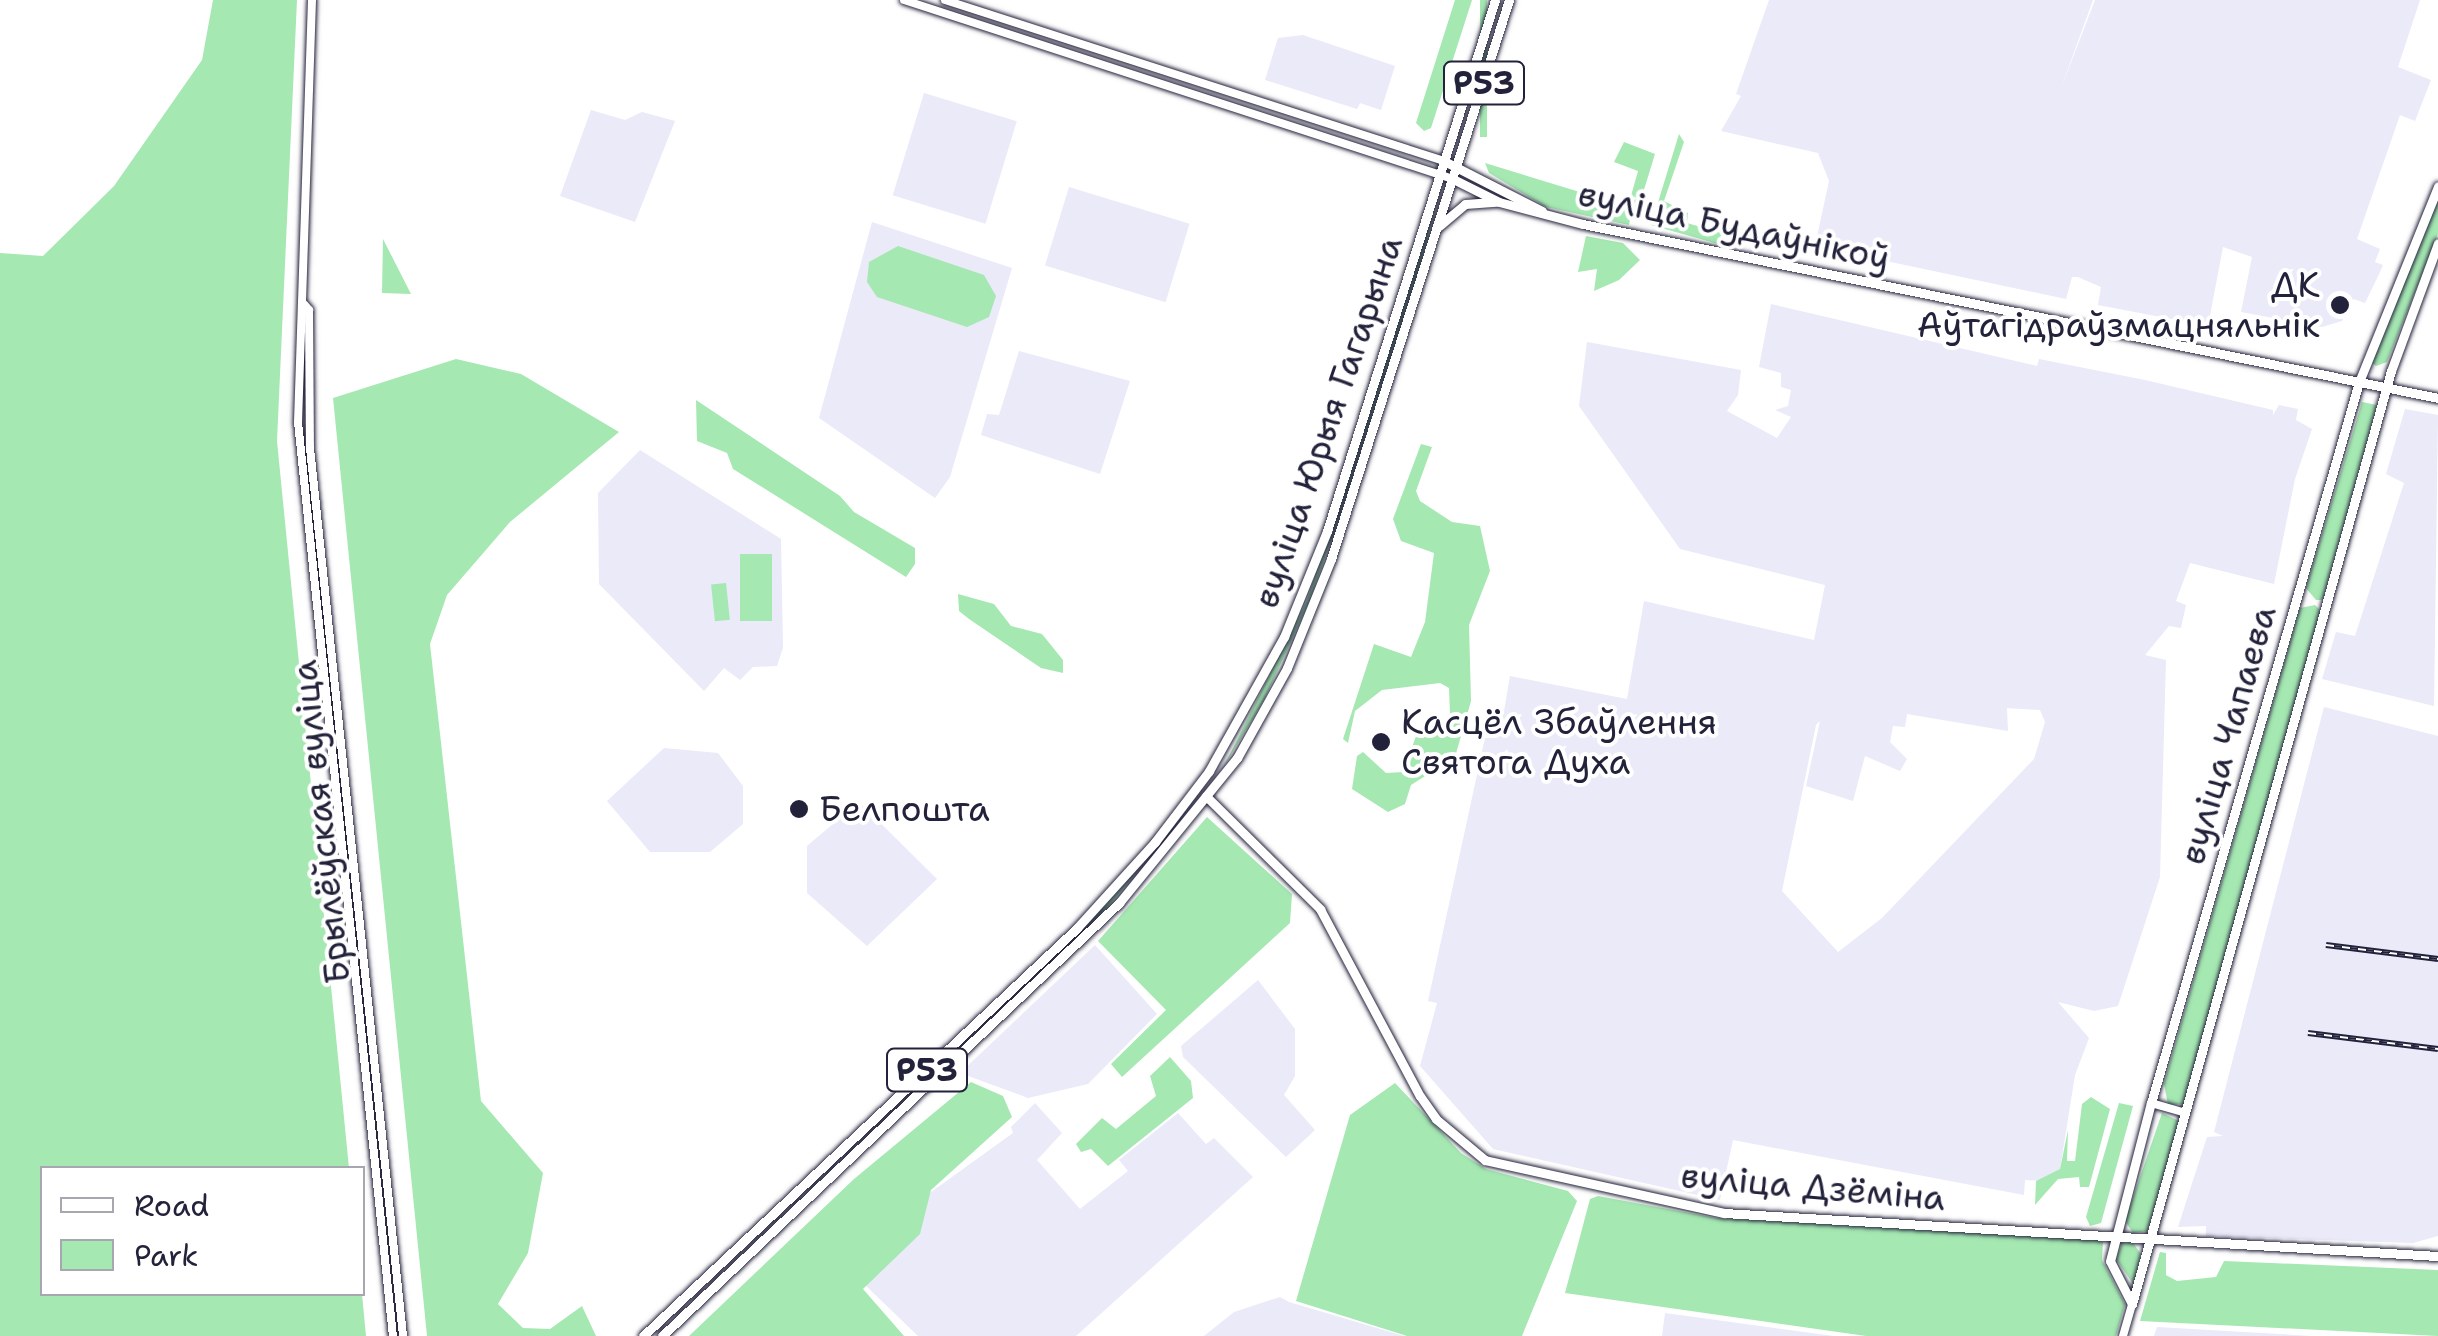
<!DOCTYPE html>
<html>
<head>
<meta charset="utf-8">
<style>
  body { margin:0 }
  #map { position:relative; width:2438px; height:1336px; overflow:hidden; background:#fff; font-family:"Shantell Sans",sans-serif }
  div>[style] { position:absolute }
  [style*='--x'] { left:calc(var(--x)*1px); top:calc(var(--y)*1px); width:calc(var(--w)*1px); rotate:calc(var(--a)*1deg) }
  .built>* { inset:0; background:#eaeaf9; transform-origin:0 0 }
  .green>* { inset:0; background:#a5e8b2; transform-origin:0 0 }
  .roads { filter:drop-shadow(0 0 2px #22223b) drop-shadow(0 0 2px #22223b) }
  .minor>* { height:8px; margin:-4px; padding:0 4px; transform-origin:4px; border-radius:4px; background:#fff }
  .major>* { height:9px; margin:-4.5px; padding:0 4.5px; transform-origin:4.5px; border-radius:4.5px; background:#fff }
  .rail>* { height:6px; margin-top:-3px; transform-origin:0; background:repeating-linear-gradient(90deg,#fff 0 8px,#22223b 0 16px); box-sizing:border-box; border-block:2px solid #22223b }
  .dots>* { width:28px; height:28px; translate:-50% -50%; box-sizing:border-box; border:5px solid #fff; border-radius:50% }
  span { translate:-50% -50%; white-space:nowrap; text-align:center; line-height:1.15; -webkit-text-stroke:8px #fff; paint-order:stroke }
  .shield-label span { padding:2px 8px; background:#fff; border:2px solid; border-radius:8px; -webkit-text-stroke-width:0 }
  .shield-label { font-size:32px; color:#22223b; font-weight:700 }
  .street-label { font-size:35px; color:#22223b }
  .poi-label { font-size:35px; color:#22223b }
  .right { translate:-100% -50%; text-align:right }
  .left { translate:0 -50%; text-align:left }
  .legend { position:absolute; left:40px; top:1166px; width:325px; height:130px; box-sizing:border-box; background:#fff; border:2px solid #a7a7b1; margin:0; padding:12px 18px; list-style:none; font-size:30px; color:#22223b }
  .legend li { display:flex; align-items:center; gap:20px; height:50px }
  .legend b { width:50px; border:2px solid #a7a7b1 }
</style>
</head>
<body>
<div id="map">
  <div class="built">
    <div style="clip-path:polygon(1769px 0,2093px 0,2060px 91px,2095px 0,2420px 0,2398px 67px,2431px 80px,2415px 121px,2400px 115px,2357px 239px,2380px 249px,2375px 262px,2383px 265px,2380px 272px,2365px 303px,2354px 299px,2342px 321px,2322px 327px,2241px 312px,2252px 257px,2223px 247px,2208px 326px,2098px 305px,2101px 287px,2078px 277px,2072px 277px,2066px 299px,1815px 246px,1829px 181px,1818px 153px,1721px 131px,1741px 96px,1736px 94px)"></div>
    <div style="clip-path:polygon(1303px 35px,1395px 66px,1381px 110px,1360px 103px,1357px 109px,1265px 80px,1278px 38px)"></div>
    <div style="left:924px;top:93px;width:97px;height:107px;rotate:17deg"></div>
    <div style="clip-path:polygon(591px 110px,625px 120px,642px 112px,675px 121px,635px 222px,560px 196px)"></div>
    <div style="left:1069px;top:187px;width:126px;height:82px;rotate:17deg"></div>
    <div style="clip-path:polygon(872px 222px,1012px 268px,950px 477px,935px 498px,819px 418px)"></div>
    <div style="clip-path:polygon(evenodd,1771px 304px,2037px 366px,2039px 359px,2145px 380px,2273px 410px,2273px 415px,2279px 405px,2298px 409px,2296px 420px,2312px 429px,2295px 479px,2274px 584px,2190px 563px,2176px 601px,2186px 605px,2181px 628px,2169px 626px,2145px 655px,2166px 660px,2160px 877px,2118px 1006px,2094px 1011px,2058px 1002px,2089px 1038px,2075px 1075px,2060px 1169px,2045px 1181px,2025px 1180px,2024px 1195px,1733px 1140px,1720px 1200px,1493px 1149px,1420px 1066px,1437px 1003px,1428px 1001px,1491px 710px,1504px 711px,1510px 676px,1627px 699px,1644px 601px,1814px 640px,1825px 585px,1680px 549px,1579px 406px,1587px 342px,1741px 370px,1738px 395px,1727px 411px,1777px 438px,1791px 417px,1775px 410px,1788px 406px,1791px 390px,1781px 387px,1781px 373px,1759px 367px,1771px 304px,2007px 708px,2040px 710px,2045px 722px,2034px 759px,1882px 918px,1838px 952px,1782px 891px,1816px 725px,1820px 721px,1806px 786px,1853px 801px,1865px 756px,1900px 771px,1907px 759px,1890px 742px,1893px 726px,1905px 727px,1907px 714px,2008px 731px,2007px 708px)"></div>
    <div style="clip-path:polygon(1019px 351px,1130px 381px,1100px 474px,981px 435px,987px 414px,999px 415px)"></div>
    <div style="clip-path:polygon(2405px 409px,2438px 415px,2434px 706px,2322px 679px,2336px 632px,2355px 636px,2404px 483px,2386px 474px)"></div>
    <div style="clip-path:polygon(640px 450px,781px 539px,783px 648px,777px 666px,753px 667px,740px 680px,724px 668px,704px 691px,599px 584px,598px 493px)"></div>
    <div style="clip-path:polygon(2324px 707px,2438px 736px,2438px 1236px,2413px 1243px,2206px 1236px,2206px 1226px,2178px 1227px,2207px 1137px,2223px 1136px,2214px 1132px)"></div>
    <div style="clip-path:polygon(664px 748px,718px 753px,743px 786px,743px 824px,710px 852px,650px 852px,607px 801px)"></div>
    <div style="clip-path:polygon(859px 802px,937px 879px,867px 946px,807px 893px,807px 846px)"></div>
    <div style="clip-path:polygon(1095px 945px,1157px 1014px,1088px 1084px,1028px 1098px,960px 1073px)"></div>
    <div style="clip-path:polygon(1258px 980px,1295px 1029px,1295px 1076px,1284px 1095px,1315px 1130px,1286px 1157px,1183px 1057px,1181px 1046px)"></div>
    <div style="clip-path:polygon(1035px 1103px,1062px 1133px,1037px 1160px,1080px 1209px,1128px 1171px,1119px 1160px,1178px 1113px,1206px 1144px,1214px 1138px,1253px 1177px,1076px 1336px,918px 1336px,838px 1259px,1013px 1133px,1011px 1127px)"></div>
    <div style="clip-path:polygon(1280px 1297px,1289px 1302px,1404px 1336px,1204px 1336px,1234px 1312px)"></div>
    <div style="clip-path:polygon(1665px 1313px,1834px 1336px,1662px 1336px)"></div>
    <div style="clip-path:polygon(2157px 1327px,2312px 1336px,2154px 1336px)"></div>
  </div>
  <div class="green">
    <div style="clip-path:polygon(213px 0,297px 0,277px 441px,349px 1168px,42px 1168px,42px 1294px,362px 1294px,366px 1336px,0 1336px,0 253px,43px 256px,114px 186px,202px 60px)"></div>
    <div style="clip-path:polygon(1455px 0,1472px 0,1431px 128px,1424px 131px,1416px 123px)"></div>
    <div style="left:1480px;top:0;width:7px;height:137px"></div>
    <div style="clip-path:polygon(1679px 134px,1684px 142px,1664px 201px,1688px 213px,1687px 223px,1722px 233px,1718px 244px,1651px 225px)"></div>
    <div style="clip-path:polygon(1624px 142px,1655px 154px,1639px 206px,1629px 203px,1638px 171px,1614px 162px)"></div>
    <div style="clip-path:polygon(1485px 163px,1632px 208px,1629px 225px,1546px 207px,1489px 173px)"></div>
    <div style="clip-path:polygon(2438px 197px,2438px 234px,2387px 362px,2376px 366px,2371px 362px)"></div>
    <div style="clip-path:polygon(1437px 199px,1420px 268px,1345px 500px,1310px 600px,1264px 700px,1224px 766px,1307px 600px)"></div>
    <div style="clip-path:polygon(1586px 236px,1623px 243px,1640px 260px,1619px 280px,1594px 291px,1597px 269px,1578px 272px)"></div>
    <div style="clip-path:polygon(383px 239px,411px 294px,382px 293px)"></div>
    <div style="clip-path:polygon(898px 246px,984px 275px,996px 296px,989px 317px,967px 327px,877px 297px,867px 282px,869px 262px)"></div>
    <div style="clip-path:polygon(456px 359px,521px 374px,619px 432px,510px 522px,447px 595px,430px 644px,481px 1101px,543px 1173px,528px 1253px,498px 1304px,523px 1328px,550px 1329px,582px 1306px,596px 1336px,427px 1336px,333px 398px)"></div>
    <div style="clip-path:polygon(696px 400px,840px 496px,854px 512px,915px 548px,915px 564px,906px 577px,733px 469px,727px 453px,697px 441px)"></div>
    <div style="clip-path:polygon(2362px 402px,2377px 405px,2323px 600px,2316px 600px,2306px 588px)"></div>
    <div style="clip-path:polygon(1421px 444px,1432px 447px,1416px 491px,1420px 501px,1452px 522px,1480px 526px,1490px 571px,1469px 625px,1471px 701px,1455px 757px,1411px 785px,1405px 804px,1388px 812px,1352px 789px,1357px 756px,1363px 752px,1386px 773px,1403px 772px,1419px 728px,1440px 728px,1450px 713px,1449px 688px,1440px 683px,1382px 690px,1355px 711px,1348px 743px,1343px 739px,1374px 644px,1411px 657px,1425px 622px,1434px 553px,1401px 541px,1393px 519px)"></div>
    <div style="left:740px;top:554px;width:32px;height:67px"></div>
    <div style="left:726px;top:583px;width:37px;height:15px;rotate:84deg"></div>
    <div style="clip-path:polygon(958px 594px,994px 604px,1011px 626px,1042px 634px,1063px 660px,1063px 673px,1041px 668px,969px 619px,959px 611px)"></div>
    <div style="clip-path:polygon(2315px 605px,2321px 611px,2184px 1104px,2168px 1105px,2164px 1084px,2300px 608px)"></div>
    <div style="clip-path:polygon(1207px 817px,1292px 894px,1290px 923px,1122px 1077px,1111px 1064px,1166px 1010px,1098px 941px)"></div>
    <div style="clip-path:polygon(1178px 819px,1109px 906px,648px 1336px,1091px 920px)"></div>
    <div style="clip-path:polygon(1170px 1057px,1191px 1081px,1193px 1098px,1108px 1166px,1091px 1149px,1081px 1152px,1076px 1144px,1102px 1118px,1116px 1129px,1156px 1096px,1150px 1076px)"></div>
    <div style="clip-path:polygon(971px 1082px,1003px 1096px,1012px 1117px,931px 1190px,920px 1234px,863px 1289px,904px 1336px,689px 1336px,854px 1179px)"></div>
    <div style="clip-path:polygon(1395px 1083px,1461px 1153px,1486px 1169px,1568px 1191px,1577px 1201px,1522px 1336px,1407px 1336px,1296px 1301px,1350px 1115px)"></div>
    <div style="clip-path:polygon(2091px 1097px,2110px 1109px,2089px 1187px,2080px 1187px,2079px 1177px,2058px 1179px,2035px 1205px,2036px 1181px,2060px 1169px,2068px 1130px,2067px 1161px,2075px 1161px,2082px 1104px)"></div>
    <div style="clip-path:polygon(2119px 1103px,2133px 1106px,2101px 1223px,2090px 1226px,2086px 1217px)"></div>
    <div style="clip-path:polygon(2162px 1113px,2179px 1121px,2148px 1231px,2133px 1233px,2125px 1221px)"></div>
    <div style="clip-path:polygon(1598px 1196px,1716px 1218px,2096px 1240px,2103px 1242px,2102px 1260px,2125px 1304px,2116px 1336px,1866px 1336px,1565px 1293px,1590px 1199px)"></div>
    <div style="clip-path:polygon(2122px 1243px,2133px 1243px,2141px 1254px,2134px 1285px,2116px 1259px)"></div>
    <div style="clip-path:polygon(2160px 1252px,2166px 1253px,2166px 1275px,2177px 1281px,2216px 1277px,2224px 1261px,2438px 1270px,2438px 1336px,2140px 1321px)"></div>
  </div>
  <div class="roads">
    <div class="minor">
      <div style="--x:312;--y:0;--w:422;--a:91.9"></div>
      <div style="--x:298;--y:422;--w:919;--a:84.07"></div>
      <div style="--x:904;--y:0;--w:577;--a:18.06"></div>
      <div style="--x:945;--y:0;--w:524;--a:17.88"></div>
      <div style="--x:304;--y:304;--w:8;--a:50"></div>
      <div style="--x:309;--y:310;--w:138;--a:89.6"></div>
      <div style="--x:310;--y:448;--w:893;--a:84.02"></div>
      <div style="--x:2151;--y:1103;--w:36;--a:16"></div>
      <div style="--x:2123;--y:1336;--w:33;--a:-74"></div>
    </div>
    <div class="major">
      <div style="--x:1444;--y:161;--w:110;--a:27"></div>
      <div style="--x:1453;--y:179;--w:51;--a:26.6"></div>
      <div style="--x:1499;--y:202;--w:87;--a:14.7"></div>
      <div style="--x:1583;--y:224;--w:873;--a:11.5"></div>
      <div style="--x:1439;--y:226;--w:34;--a:-40"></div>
      <div style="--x:1465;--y:204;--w:31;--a:-4"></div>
      <div style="--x:1206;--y:796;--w:161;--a:44.7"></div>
      <div style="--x:1320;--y:909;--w:212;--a:61.9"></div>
      <div style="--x:1420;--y:1096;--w:28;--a:55"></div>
      <div style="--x:1436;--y:1119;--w:64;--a:39.9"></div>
      <div style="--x:1485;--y:1160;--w:245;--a:12.5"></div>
      <div style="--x:1724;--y:1213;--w:715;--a:3.45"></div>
      <div style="--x:2132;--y:1304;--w:48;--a:-117.1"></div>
      <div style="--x:2110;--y:1261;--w:163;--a:-75.5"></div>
      <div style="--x:2151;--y:1103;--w:750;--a:-73.91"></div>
      <div style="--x:2359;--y:382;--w:211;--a:-68"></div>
      <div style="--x:2132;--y:1304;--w:968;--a:-74.49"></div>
      <div style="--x:2391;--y:371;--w:136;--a:-69.8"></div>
      <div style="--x:643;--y:1336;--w:596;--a:-43.23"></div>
      <div style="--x:1077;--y:928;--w:116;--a:-47.8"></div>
      <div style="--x:1155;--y:842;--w:89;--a:-52.7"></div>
      <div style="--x:1209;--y:771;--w:154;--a:-60.8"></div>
      <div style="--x:1284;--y:637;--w:114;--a:-67.9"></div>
      <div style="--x:1327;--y:531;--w:557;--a:-72.44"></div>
      <div style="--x:662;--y:1336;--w:630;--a:-43.46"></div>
      <div style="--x:1119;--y:903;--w:187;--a:-50.9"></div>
      <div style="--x:1237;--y:758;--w:103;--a:-60.9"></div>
      <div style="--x:1287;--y:668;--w:118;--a:-68"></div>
      <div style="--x:1331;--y:559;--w:587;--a:-72.34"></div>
    </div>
  </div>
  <div class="rail">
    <div style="--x:2326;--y:945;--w:113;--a:7.1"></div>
    <div style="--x:2308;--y:1033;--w:131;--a:7"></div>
  </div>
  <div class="dots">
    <div style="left:2340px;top:305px;background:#22223b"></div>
    <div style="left:1381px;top:742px;background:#22223b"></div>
    <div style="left:799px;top:809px;background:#22223b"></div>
  </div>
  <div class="shield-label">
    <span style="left:1484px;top:83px">Р53</span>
    <span style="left:927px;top:1070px">Р53</span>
  </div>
  <div class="street-label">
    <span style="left:1734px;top:226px;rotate:12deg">вуліца Будаўнікоў</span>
    <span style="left:1328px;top:422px;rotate:-71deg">вуліца Юрыя Гагарына</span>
    <span style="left:2228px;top:735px;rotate:-74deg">вуліца Чапаева</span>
    <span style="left:321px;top:822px;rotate:-96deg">Брылёўская вуліца</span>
    <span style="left:1813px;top:1187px;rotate:5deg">вуліца Дзёміна</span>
  </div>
  <div class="poi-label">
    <span class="right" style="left:2320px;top:305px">ДК<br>Аўтагідраўзмацняльнік</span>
    <span class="left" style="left:1401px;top:742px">Касцёл Збаўлення<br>Святога Духа</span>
    <span class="left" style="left:819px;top:809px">Белпошта</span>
  </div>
  <ul class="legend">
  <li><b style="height:12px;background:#fff"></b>Road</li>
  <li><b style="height:28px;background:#a5e8b2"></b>Park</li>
  </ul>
</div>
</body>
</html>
